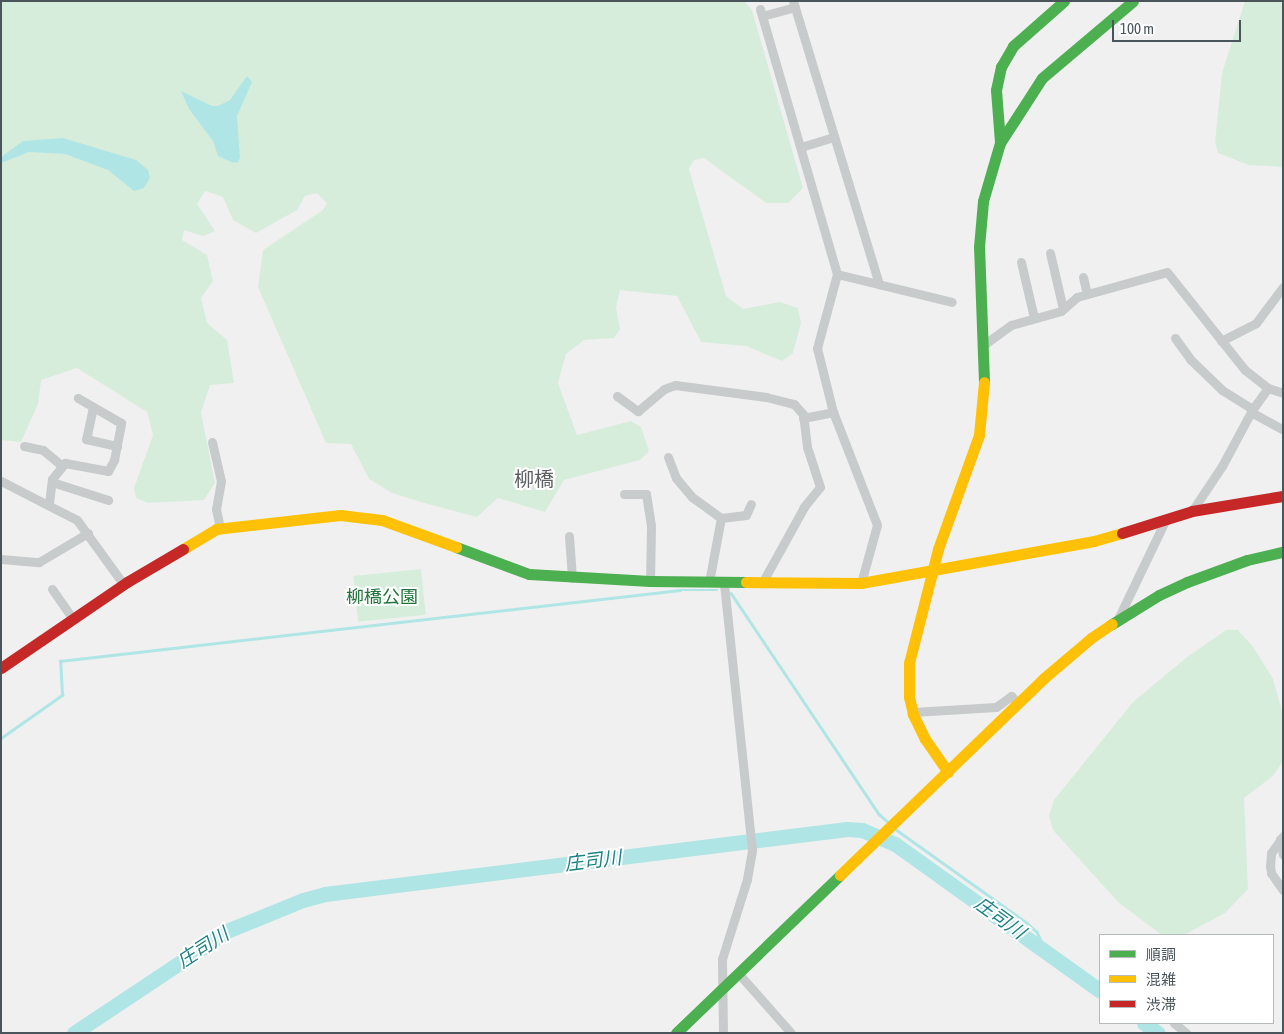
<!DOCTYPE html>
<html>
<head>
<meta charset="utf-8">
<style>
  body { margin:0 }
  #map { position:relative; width:1284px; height:1034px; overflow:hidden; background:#f0f0f0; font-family:"Asap Condensed","Noto Sans JP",sans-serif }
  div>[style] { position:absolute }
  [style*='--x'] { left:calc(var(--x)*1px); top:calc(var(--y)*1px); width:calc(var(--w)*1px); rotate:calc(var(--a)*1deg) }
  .green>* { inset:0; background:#d7eddb; transform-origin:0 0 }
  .water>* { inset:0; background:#b0e5e6 }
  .stream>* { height:2.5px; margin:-1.25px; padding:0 1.25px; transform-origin:1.25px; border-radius:1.25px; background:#b0e5e6 }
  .river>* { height:15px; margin:-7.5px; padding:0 7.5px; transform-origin:7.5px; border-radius:7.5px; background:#b0e5e6 }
  .street>* { height:9px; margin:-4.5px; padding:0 4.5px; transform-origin:4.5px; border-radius:4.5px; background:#c8cbcb }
  .fast>* { height:11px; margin:-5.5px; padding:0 5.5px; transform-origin:5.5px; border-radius:5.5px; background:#4caf50 }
  .slow>* { height:11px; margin:-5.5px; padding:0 5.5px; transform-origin:5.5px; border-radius:5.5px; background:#ffc107 }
  .jam>* { height:11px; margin:-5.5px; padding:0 5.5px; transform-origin:5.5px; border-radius:5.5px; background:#c62828 }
  span { translate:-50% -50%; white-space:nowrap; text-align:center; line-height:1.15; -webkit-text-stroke:4px #fff; paint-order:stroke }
  .park-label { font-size:18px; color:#21743b }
  .water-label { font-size:19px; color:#1a8285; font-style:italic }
  .quarter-label { font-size:20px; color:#5c6063 }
  .frame { position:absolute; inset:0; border:2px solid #49555a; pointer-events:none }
  .legend { position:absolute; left:1099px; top:934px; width:175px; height:90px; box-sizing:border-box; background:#fff; border:1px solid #b6bbbd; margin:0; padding:6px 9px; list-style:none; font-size:15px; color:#49555a }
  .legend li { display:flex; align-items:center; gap:10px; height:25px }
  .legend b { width:25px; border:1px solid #b6bbbd }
  .scale { position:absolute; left:1112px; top:20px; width:129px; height:22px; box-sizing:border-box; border:2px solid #49555a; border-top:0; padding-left:6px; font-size:15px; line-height:18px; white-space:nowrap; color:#49555a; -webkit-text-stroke:4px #fff; paint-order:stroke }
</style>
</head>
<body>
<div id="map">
  <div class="green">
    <div style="clip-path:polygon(1px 1px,744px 1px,752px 10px,803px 188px,788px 203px,766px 203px,704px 158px,694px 160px,689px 169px,726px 296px,743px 309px,780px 302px,798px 308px,801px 323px,793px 353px,782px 361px,746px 346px,701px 342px,677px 296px,620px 290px,616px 307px,620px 329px,614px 338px,584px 340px,566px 354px,558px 383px,577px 435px,631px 421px,641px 427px,649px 451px,640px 460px,564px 480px,545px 512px,498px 498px,477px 517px,424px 503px,392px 493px,369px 479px,351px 444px,326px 443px,258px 287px,263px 250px,323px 210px,327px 203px,317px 193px,305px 196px,297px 210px,256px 233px,233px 220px,223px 197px,205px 191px,197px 204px,215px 231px,203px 236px,184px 230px,182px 240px,207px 255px,213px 281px,201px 298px,207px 323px,227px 340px,234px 383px,210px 385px,201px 413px,215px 483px,204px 500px,148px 503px,136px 498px,134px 488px,153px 435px,147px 412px,77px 368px,41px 380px,38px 404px,21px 442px,1px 440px)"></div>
    <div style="clip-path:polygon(1245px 1px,1283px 1px,1283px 167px,1249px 165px,1218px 153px,1215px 142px,1222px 73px)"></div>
    <div style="left:421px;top:569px;width:46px;height:68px;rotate:84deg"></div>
    <div style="clip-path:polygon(1226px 630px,1238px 630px,1254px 648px,1273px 679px,1282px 711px,1282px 763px,1273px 776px,1244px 798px,1248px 889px,1225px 913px,1184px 935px,1162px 935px,1119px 903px,1053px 830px,1049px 816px,1054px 800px,1133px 702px,1186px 658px)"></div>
  </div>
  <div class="water">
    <div style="clip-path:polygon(247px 76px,252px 82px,237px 116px,240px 158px,237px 163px,231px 162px,218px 156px,213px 141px,189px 109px,181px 91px,212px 106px,218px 106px,230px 100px)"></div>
    <div style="clip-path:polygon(63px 138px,136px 160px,148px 170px,150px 178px,144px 188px,134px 191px,108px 170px,65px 154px,29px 152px,1px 163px,1px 157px,23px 141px)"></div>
  </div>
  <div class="stream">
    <div style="--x:731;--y:593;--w:266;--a:56.2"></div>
    <div style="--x:879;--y:814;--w:13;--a:42"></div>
    <div style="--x:1;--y:738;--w:75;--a:-35.2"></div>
    <div style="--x:62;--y:695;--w:34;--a:-93"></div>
    <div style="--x:60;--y:661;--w:624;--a:-6.53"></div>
    <div style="--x:680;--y:590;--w:37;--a:0"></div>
    <div style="--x:894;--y:828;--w:163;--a:35.5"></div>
    <div style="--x:1027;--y:923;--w:13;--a:42"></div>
    <div style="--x:1037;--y:932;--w:21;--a:65"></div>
  </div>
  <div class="river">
    <div style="--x:1144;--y:1023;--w:17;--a:36"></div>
    <div style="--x:74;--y:1033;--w:186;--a:-33.6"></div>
    <div style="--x:229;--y:930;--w:80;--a:-22.1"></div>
    <div style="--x:303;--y:900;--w:23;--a:-15"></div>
    <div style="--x:325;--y:894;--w:526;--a:-7.1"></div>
    <div style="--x:847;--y:829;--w:15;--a:4"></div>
    <div style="--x:862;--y:830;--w:36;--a:23"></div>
    <div style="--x:895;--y:844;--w:252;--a:35.6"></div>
  </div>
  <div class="street">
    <div style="--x:793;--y:1;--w:296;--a:73.1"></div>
    <div style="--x:760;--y:9;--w:276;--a:73.8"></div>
    <div style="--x:837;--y:274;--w:77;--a:105.1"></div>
    <div style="--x:817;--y:348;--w:66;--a:76"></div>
    <div style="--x:833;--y:412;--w:121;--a:68.7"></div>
    <div style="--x:877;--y:525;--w:60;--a:105.4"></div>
    <div style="--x:762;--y:16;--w:34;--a:-15"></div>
    <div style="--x:801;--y:147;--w:34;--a:-17"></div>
    <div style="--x:1050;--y:253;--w:57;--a:76.9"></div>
    <div style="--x:1021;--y:262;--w:57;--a:76.9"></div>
    <div style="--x:837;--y:274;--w:118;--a:13.7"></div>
    <div style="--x:1083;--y:277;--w:17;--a:77"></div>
    <div style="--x:1175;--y:338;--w:26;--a:54"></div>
    <div style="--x:1190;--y:359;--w:45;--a:44.1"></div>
    <div style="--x:1222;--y:390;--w:36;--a:32"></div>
    <div style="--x:1221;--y:341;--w:39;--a:-27"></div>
    <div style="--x:1256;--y:323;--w:45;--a:-53.1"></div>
    <div style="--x:982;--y:346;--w:36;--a:-36"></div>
    <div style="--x:1011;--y:325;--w:52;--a:-15.6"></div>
    <div style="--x:1061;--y:311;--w:21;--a:-41"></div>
    <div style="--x:1077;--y:297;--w:93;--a:-15.5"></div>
    <div style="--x:1167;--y:272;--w:125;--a:51.5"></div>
    <div style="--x:1245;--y:370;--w:29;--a:38"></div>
    <div style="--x:1268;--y:388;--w:16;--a:18"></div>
    <div style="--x:617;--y:396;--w:26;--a:36"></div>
    <div style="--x:638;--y:411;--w:34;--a:-40"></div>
    <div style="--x:664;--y:389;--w:12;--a:-20"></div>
    <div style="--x:675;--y:385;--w:92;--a:7.5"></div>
    <div style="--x:766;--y:397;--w:29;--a:14"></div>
    <div style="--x:794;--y:404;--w:13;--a:48"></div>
    <div style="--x:803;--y:414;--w:33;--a:83"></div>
    <div style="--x:807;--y:447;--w:42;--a:72"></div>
    <div style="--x:820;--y:487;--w:26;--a:129"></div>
    <div style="--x:804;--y:507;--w:87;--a:118.9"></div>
    <div style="--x:93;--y:407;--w:33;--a:102"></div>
    <div style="--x:86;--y:439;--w:32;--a:13"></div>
    <div style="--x:1251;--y:412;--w:37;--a:29"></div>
    <div style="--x:803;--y:418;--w:31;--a:-11"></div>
    <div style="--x:212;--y:442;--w:40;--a:77"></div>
    <div style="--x:221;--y:481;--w:28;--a:100"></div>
    <div style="--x:216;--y:509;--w:19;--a:78"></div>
    <div style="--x:24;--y:446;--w:19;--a:12"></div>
    <div style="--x:43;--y:450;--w:25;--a:40"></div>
    <div style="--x:668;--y:457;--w:22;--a:69"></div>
    <div style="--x:676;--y:478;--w:25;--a:50"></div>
    <div style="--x:692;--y:497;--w:36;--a:36"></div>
    <div style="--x:1;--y:481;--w:85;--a:27.2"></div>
    <div style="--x:77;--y:520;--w:80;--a:54.1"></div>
    <div style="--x:52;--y:482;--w:59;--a:17.8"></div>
    <div style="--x:624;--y:494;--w:22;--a:0"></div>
    <div style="--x:646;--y:494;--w:31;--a:81"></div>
    <div style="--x:651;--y:525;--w:56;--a:91"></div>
    <div style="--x:49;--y:503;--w:24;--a:-83"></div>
    <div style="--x:52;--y:479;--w:21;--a:-51"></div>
    <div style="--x:65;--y:463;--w:44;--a:10.5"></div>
    <div style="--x:108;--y:471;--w:13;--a:-61"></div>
    <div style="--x:114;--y:460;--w:38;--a:-79"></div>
    <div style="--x:121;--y:423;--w:50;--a:-149.8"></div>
    <div style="--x:1192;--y:511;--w:54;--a:-56.3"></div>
    <div style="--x:1222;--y:466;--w:64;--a:-61.8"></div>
    <div style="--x:1252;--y:410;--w:27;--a:-54"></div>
    <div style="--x:569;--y:536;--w:42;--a:85.9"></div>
    <div style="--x:1;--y:559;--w:38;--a:5"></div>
    <div style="--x:39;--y:562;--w:57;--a:-30.6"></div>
    <div style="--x:709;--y:582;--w:65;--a:-79.4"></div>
    <div style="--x:721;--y:518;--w:25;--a:-7"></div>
    <div style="--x:746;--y:515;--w:12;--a:-66"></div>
    <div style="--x:52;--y:589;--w:37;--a:55"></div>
    <div style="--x:1118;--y:619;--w:109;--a:-64.4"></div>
    <div style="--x:913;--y:712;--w:83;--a:-3.4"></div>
    <div style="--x:996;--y:707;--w:19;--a:-36"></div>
    <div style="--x:1011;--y:696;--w:10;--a:45"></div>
    <div style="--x:1283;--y:836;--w:21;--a:125"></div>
    <div style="--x:1271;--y:853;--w:13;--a:94"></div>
    <div style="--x:1270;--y:866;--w:7;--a:82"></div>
    <div style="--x:1271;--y:873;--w:21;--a:55"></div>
    <div style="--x:1280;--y:839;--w:16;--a:79"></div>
    <div style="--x:738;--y:973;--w:80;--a:48.5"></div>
    <div style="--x:1174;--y:1023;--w:16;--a:40"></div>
    <div style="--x:723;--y:1033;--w:74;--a:-90.8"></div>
    <div style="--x:722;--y:959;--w:84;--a:-72.6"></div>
    <div style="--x:747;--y:879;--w:29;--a:-80"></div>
    <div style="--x:752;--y:850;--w:268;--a:-96"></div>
  </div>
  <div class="fast">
    <div style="--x:1000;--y:142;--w:52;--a:-94.4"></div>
    <div style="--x:996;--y:90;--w:24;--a:-78"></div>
    <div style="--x:1001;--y:67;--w:24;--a:-60"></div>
    <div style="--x:1013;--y:46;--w:68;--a:-41.4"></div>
    <div style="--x:984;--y:382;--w:135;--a:-92.1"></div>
    <div style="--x:979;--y:247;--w:46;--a:-85"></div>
    <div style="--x:983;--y:201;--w:60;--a:-73.7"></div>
    <div style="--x:1000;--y:143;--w:77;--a:-57.1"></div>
    <div style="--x:1042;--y:78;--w:119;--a:-40.2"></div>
    <div style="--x:456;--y:547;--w:78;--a:20.3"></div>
    <div style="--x:529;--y:574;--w:121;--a:3.3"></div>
    <div style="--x:650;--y:581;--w:96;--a:0.6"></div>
    <div style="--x:1112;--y:624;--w:55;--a:-31.7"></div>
    <div style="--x:1159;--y:595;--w:31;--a:-25"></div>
    <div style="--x:1187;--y:582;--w:64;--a:-20.1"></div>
    <div style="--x:1247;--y:560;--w:37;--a:-13"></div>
    <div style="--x:676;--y:1033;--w:228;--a:-43.9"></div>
  </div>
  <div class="slow">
    <div style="--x:183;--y:549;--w:39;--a:-31"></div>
    <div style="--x:216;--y:529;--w:125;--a:-6.4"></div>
    <div style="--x:340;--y:515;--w:42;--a:6.8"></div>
    <div style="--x:382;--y:520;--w:79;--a:20"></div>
    <div style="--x:746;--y:582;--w:115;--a:0.5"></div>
    <div style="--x:861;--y:583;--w:237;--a:-10.2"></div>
    <div style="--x:1094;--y:541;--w:29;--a:-16"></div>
    <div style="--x:948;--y:772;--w:40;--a:-124.9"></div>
    <div style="--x:925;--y:739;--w:28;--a:-116"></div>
    <div style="--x:913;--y:714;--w:17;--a:-103"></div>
    <div style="--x:909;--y:697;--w:34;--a:-90"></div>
    <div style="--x:909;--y:663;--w:118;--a:-75.7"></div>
    <div style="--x:938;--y:549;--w:121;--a:-70.2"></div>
    <div style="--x:979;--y:435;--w:53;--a:-84.6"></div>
    <div style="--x:840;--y:875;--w:284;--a:-44"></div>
    <div style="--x:1044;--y:678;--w:62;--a:-40.4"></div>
    <div style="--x:1091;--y:638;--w:25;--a:-34"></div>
  </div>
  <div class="jam">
    <div style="--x:1122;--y:533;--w:73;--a:-17.4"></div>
    <div style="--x:1192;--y:511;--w:92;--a:-9.4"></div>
    <div style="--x:1;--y:668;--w:153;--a:-34.3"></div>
    <div style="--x:127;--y:582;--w:65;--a:-30.5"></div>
  </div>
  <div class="park-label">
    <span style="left:382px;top:597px">柳橋公園</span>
  </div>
  <div class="water-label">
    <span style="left:593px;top:861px;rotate:-7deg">庄司川</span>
    <span style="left:1000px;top:918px;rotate:36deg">庄司川</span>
    <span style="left:203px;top:948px;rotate:-33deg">庄司川</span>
  </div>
  <div class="quarter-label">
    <span style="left:534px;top:478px">柳橋</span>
  </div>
  <div class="frame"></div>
  <ul class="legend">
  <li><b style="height:6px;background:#4caf50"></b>順調</li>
  <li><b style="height:6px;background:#ffc107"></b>混雑</li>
  <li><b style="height:6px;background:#c62828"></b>渋滞</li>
  </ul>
  <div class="scale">100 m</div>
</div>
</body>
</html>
